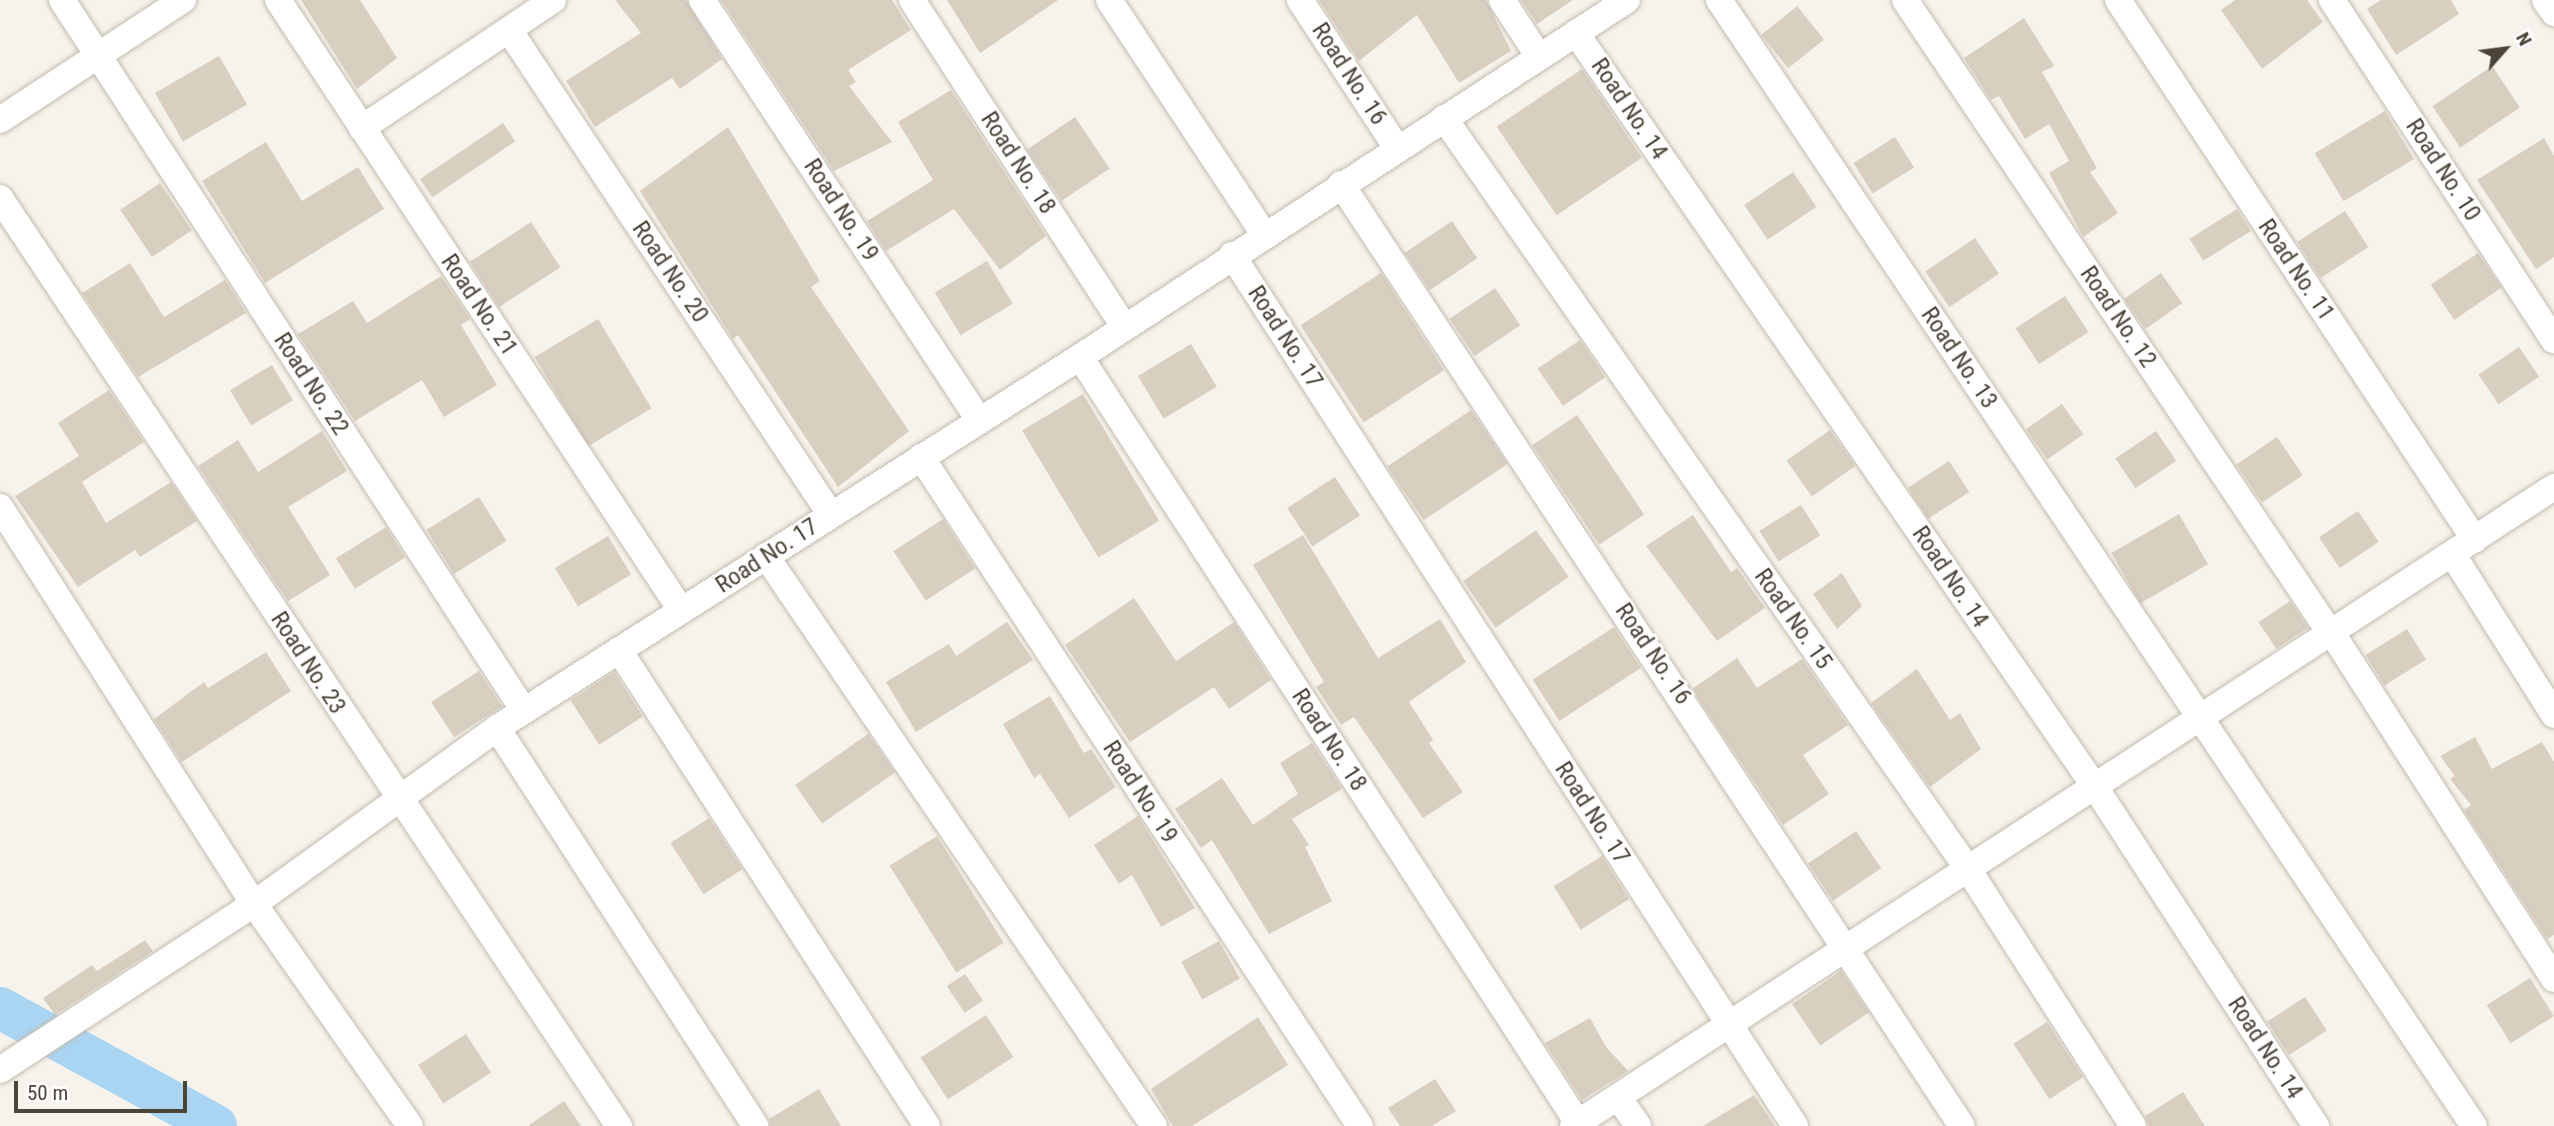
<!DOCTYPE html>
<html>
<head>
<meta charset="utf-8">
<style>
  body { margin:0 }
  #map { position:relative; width:2554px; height:1126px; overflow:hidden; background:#f6f3ec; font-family:"Roboto Condensed",sans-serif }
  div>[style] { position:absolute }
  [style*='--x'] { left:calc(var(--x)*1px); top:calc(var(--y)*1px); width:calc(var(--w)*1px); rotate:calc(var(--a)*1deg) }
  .river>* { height:42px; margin:-21px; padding:0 21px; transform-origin:21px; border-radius:21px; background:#a9d4f2 }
  .building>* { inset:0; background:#d8cfc1; transform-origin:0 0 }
  .roads { filter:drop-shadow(0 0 2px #c2bbae) drop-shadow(0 0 2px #c2bbae) }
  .minor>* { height:26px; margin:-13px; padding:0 13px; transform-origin:13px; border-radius:13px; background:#fff }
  span { translate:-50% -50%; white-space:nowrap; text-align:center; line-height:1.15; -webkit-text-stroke:5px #fff; paint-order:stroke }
  .street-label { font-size:24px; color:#4b4439 }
  .north { position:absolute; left:2470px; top:14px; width:70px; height:70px; -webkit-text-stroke:5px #fff; paint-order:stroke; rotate:62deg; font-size:19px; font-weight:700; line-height:28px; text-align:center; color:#4b4439 }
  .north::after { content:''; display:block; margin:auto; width:24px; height:32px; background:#4b4439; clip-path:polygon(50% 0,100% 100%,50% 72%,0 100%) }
  .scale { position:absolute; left:14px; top:1081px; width:173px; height:32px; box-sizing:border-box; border:4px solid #4b4439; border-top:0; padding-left:9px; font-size:21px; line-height:24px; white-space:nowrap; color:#4b4439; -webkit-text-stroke:5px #fff; paint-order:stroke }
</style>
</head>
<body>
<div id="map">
  <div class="river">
    <div style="--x:0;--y:1008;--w:246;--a:28.6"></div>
  </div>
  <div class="building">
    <div style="clip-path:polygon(301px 0,360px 0,397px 58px,357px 89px)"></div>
    <div style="clip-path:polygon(615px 0,686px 0,722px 59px,680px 89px,672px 78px,595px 127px,566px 81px,641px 33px)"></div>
    <div style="clip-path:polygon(721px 0,892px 0,911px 30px,848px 70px,856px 82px,849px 86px,892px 142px,834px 171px)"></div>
    <div style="clip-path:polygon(947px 0,1058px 0,980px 53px)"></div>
    <div style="clip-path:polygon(1319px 0,1486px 0,1511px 51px,1459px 83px,1417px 15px,1359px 61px)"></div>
    <div style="clip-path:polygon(1521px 0,1573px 0,1537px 24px)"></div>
    <div style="clip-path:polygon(2235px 0,2307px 0,2323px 22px,2262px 69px,2221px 10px)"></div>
    <div style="clip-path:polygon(2381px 0,2451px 0,2459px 14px,2396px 55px,2367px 9px)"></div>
    <div style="left:1797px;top:6px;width:43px;height:46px;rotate:51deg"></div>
    <div style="clip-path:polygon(2024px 18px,2054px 66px,2042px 72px,2097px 168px,2090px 172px,2118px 213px,2083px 237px,2049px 173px,2069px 161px,2049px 124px,2025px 139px,1999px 96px,1991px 100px,1964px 58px)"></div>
    <div style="left:219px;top:56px;width:56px;height:74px;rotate:60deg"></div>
    <div style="left:2492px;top:66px;width:50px;height:72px;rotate:56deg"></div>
    <div style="left:1582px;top:69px;width:107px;height:103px;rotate:56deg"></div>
    <div style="clip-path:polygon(951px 90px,1046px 236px,1000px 270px,954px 209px,886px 251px,867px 221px,933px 180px,898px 122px)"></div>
    <div style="left:2385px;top:111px;width:56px;height:82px;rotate:59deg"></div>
    <div style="left:1075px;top:117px;width:62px;height:58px;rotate:56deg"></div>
    <div style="left:503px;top:123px;width:22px;height:100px;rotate:56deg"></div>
    <div style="clip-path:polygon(728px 127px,820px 281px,811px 287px,909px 431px,838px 487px,738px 335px,733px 339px,640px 191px)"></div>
    <div style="left:1895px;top:137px;width:36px;height:49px;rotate:58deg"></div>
    <div style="clip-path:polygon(2544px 138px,2554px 156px,2554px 257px,2536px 269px,2477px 180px)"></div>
    <div style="clip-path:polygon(266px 142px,302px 201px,358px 167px,384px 209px,265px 283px,202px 181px)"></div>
    <div style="left:1793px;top:172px;width:42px;height:59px;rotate:56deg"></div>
    <div style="left:160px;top:183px;width:57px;height:48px;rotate:56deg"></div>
    <div style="left:2237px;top:209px;width:26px;height:56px;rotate:58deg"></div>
    <div style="left:2345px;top:211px;width:43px;height:57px;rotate:57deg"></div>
    <div style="left:1452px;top:221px;width:45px;height:57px;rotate:56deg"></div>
    <div style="left:531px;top:222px;width:54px;height:73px;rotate:57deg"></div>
    <div style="left:1975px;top:238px;width:43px;height:60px;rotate:56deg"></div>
    <div style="left:2478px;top:253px;width:42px;height:57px;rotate:56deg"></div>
    <div style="left:987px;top:261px;width:50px;height:61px;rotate:59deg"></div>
    <div style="clip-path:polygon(130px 263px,164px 317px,225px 280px,246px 313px,138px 377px,82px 293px)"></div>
    <div style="left:1381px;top:273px;width:116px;height:96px;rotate:57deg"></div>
    <div style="left:2161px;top:273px;width:37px;height:45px;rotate:55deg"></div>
    <div style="clip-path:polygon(441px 276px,470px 319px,461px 325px,497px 385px,444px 417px,422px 380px,355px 421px,298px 334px,353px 301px,367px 323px)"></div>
    <div style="left:1495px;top:288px;width:45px;height:55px;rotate:56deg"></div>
    <div style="left:2065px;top:296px;width:43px;height:59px;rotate:57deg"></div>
    <div style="left:598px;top:319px;width:104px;height:74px;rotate:59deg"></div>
    <div style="left:1580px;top:340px;width:45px;height:51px;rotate:56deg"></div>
    <div style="left:1191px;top:344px;width:50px;height:62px;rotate:59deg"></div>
    <div style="left:2519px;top:347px;width:36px;height:49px;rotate:56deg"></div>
    <div style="left:272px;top:365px;width:41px;height:49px;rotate:59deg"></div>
    <div style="clip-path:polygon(109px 390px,144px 442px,82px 482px,106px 523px,171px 482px,197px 521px,140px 557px,135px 550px,78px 587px,15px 496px,79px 456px,58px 423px)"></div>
    <div style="left:1083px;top:394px;width:148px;height:71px;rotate:59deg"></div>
    <div style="left:2062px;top:404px;width:37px;height:44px;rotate:55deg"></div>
    <div style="left:1471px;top:410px;width:65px;height:101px;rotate:56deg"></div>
    <div style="left:1577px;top:415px;width:120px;height:54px;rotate:56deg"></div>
    <div style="left:1830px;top:430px;width:44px;height:53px;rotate:55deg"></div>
    <div style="clip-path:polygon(322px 431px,347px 471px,288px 507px,330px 575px,288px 601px,198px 466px,238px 440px,258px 472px)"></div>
    <div style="left:2156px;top:431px;width:36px;height:49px;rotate:56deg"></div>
    <div style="left:2277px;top:437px;width:46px;height:49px;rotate:56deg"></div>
    <div style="left:1949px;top:461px;width:37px;height:49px;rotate:57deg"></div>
    <div style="left:1335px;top:477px;width:46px;height:57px;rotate:57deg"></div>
    <div style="left:479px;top:497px;width:52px;height:62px;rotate:58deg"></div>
    <div style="left:1801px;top:505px;width:36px;height:49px;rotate:58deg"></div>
    <div style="left:2358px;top:511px;width:37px;height:47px;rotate:56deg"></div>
    <div style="left:2179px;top:514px;width:58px;height:78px;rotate:60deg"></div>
    <div style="clip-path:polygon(1693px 515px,1731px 572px,1737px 568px,1765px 608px,1717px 641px,1646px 546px)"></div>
    <div style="left:943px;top:519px;width:59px;height:59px;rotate:57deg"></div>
    <div style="left:386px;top:527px;width:36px;height:59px;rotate:58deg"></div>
    <div style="left:1536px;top:530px;width:57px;height:89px;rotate:55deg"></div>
    <div style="clip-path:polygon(1303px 535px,1378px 658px,1440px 619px,1466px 662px,1409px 702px,1433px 740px,1429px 743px,1463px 792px,1423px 818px,1354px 717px,1341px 725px,1316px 687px,1324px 682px,1253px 565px)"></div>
    <div style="left:608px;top:536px;width:45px;height:62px;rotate:59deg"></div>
    <div style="clip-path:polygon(1842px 573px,1862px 606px,1837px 629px,1813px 594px)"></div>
    <div style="clip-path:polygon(1134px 598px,1176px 661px,1234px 622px,1271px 680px,1229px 709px,1214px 687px,1130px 742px,1065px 645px)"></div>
    <div style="left:2290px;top:601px;width:32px;height:38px;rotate:56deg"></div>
    <div style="clip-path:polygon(1007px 622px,1033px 660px,916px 732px,886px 682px,949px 644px,956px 656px)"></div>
    <div style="left:1614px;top:627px;width:49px;height:97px;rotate:57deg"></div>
    <div style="left:2407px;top:629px;width:36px;height:49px;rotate:58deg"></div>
    <div style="clip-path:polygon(266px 652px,291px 691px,182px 762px,154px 719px,204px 682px,208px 688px)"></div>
    <div style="clip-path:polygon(1737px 658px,1757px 688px,1802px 659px,1848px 725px,1803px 755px,1829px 794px,1783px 825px,1692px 689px)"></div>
    <div style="clip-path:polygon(1917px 669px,1950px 720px,1960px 713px,1981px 749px,1930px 787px,1871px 703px)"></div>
    <div style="left:479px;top:671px;width:42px;height:57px;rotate:57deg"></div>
    <div style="left:614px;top:672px;width:53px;height:52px;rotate:57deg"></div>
    <div style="clip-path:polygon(1050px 696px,1084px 753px,1091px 749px,1116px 787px,1069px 818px,1040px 774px,1034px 778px,1003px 724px)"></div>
    <div style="left:868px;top:734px;width:47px;height:89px;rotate:55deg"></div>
    <div style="clip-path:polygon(2475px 737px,2492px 769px,2542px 742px,2554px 762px,2554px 935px,2547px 939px,2464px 810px,2471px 805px,2450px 779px,2455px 776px,2440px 756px)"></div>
    <div style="clip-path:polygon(1312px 743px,1342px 789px,1292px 819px,1309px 845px,1305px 847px,1332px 901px,1269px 934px,1212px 840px,1201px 848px,1175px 809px,1222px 778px,1253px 825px,1298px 794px,1280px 763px)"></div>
    <div style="clip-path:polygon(1138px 816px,1195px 908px,1161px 927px,1132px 875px,1119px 884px,1094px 845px)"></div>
    <div style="left:709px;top:818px;width:61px;height:46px;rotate:57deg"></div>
    <div style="left:1856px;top:831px;width:45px;height:58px;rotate:56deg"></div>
    <div style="left:937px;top:836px;width:126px;height:56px;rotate:58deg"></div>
    <div style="left:1602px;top:856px;width:51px;height:57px;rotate:58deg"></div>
    <div style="clip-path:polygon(145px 940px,153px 951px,55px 1015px,43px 998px,92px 965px,97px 971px)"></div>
    <div style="left:1219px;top:941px;width:43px;height:43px;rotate:61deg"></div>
    <div style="left:1841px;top:971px;width:50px;height:59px;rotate:56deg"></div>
    <div style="left:965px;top:974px;width:32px;height:22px;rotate:56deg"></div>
    <div style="left:2530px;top:978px;width:45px;height:51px;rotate:58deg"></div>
    <div style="left:2305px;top:997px;width:40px;height:45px;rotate:57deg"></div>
    <div style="left:986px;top:1015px;width:50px;height:78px;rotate:57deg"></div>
    <div style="clip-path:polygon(1258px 1017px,1288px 1065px,1192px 1126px,1173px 1126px,1151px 1089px)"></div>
    <div style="clip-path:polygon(1590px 1018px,1606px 1047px,1628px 1071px,1582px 1100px,1545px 1043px)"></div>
    <div style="left:2047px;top:1022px;width:66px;height:40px;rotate:57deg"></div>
    <div style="left:466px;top:1034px;width:46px;height:57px;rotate:57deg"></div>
    <div style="clip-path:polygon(1435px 1079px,1456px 1111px,1432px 1126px,1400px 1126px,1388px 1108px)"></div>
    <div style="clip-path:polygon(819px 1089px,841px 1126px,771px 1126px,769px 1119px)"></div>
    <div style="clip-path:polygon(2183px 1092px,2205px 1126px,2149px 1126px,2145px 1116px)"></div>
    <div style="clip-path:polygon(1754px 1095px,1775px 1126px,1703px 1126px)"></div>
    <div style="clip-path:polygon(564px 1101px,581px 1126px,528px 1126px)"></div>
  </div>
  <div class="roads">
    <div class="minor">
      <div style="--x:62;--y:0;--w:848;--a:56.98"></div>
      <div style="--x:278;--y:0;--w:731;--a:56.55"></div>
      <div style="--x:702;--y:0;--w:503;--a:56.59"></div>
      <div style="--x:912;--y:0;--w:390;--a:57"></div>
      <div style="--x:1109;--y:0;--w:281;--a:56.5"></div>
      <div style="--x:1300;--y:0;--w:177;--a:56.8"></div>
      <div style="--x:1502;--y:0;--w:68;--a:57"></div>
      <div style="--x:1719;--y:0;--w:1356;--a:56.16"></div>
      <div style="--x:1905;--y:0;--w:764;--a:56.1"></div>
      <div style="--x:2118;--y:0;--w:647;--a:56.53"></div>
      <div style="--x:2332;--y:0;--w:406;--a:56.9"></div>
      <div style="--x:2545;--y:0;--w:16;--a:55"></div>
      <div style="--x:509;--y:30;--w:582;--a:56.42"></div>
      <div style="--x:1576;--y:33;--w:915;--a:55.46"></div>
      <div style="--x:2095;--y:787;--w:405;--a:56.9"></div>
      <div style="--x:1444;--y:118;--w:916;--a:55.1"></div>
      <div style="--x:1968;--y:869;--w:305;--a:57.3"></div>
      <div style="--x:0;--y:120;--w:219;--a:-33.3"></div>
      <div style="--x:362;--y:128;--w:230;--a:-33.8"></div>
      <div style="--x:1341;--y:184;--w:1128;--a:56.61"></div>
      <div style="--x:0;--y:198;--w:1116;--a:56.3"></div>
      <div style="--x:1232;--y:255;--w:1037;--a:57.12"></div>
      <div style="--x:1080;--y:357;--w:914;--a:56.97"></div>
      <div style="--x:921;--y:457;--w:800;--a:56.73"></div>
      <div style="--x:0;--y:507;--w:471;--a:57.4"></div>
      <div style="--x:254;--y:904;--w:271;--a:54.9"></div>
      <div style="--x:2453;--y:555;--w:189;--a:57.7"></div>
      <div style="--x:766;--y:556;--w:690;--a:55.76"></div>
      <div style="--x:2332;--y:633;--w:411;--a:57.3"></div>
      <div style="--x:619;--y:650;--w:567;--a:57.09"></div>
      <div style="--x:497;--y:728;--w:474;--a:57"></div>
      <div style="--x:0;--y:1070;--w:303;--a:-33.2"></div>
      <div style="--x:254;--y:904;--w:300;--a:-35.9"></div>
      <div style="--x:497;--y:728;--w:691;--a:-32.47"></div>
      <div style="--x:1080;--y:357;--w:653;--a:-33.13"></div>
      <div style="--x:1618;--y:1097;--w:35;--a:55"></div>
      <div style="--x:1573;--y:1126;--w:1171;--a:-33.08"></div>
    </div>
  </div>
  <div class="street-label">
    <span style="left:1349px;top:74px;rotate:57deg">Road No. 16</span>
    <span style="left:1629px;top:109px;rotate:56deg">Road No. 14</span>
    <span style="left:1018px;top:163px;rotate:57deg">Road No. 18</span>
    <span style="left:2443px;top:170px;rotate:57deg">Road No. 10</span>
    <span style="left:841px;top:210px;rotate:57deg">Road No. 19</span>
    <span style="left:2296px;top:270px;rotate:56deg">Road No. 11</span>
    <span style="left:670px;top:272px;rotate:56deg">Road No. 20</span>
    <span style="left:479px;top:305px;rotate:56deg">Road No. 21</span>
    <span style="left:2118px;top:317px;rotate:56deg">Road No. 12</span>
    <span style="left:1285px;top:337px;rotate:57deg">Road No. 17</span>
    <span style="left:1959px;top:358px;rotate:56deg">Road No. 13</span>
    <span style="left:311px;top:384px;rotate:57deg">Road No. 22</span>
    <span style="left:767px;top:556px;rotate:-33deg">Road No. 17</span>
    <span style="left:1950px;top:577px;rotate:56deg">Road No. 14</span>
    <span style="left:1793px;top:619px;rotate:55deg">Road No. 15</span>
    <span style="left:1653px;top:654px;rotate:56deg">Road No. 16</span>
    <span style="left:308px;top:663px;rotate:57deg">Road No. 23</span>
    <span style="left:1329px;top:740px;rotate:57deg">Road No. 18</span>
    <span style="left:1140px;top:792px;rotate:57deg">Road No. 19</span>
    <span style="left:1592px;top:813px;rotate:57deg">Road No. 17</span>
    <span style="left:2265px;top:1048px;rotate:57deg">Road No. 14</span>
  </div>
  <div class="north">N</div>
  <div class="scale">50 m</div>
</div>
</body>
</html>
